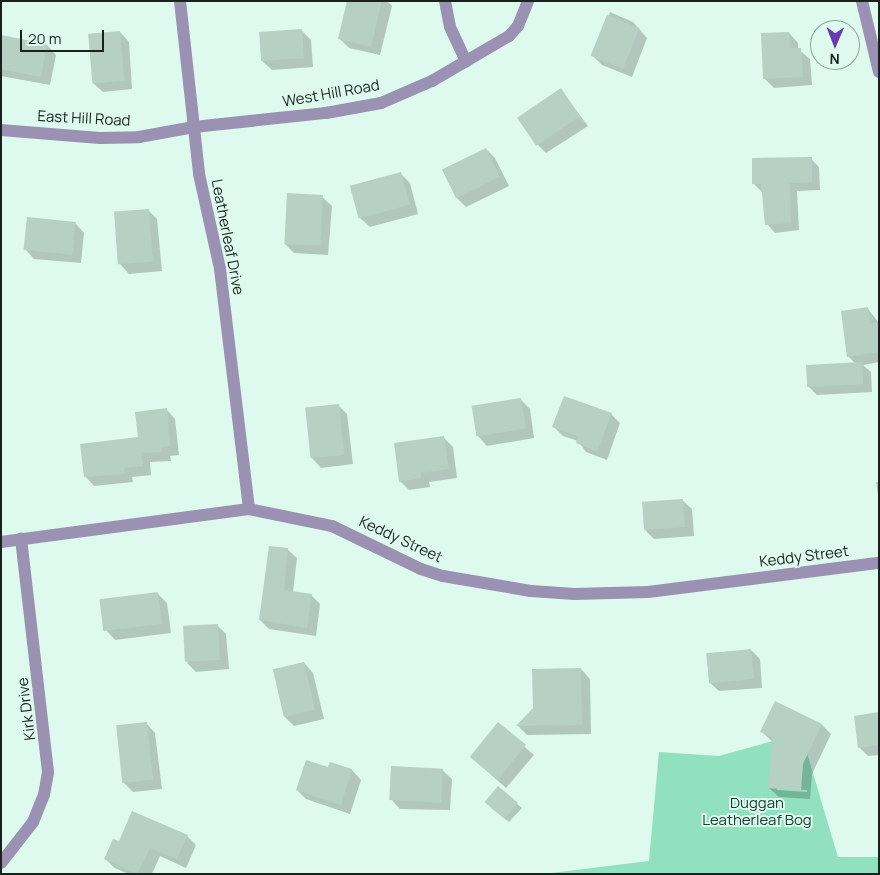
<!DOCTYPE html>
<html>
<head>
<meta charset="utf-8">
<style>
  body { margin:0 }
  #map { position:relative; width:880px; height:875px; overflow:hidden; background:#def9ed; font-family:Manrope,sans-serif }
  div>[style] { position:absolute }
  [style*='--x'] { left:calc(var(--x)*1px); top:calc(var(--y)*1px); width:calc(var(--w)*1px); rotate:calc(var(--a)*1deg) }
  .green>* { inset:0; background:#91e1c0 }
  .shadow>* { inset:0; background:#0003 }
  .building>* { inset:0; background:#b6d0c4; transform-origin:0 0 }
  .minor>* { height:12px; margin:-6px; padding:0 6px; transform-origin:6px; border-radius:6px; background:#9b91b2 }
  .tertiary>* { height:12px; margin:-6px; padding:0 6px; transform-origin:6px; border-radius:6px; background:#9b91b2 }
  span { translate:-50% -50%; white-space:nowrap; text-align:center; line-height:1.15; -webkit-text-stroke:4px #def9ed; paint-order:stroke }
  .street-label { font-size:15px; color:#19221e }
  .park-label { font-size:15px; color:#154031 }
  .frame { position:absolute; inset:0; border:2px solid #19221e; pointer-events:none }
  .north { position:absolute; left:810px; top:20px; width:50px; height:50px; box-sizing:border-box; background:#def9ed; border:1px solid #8fa39a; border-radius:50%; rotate:181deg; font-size:14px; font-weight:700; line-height:20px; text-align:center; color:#19221e }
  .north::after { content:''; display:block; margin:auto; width:18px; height:22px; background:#6a39b0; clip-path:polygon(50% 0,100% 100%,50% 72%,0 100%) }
  .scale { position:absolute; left:20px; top:30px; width:84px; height:22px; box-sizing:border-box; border:2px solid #19221e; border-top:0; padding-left:6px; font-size:15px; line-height:18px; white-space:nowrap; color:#19221e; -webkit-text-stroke:4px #def9ed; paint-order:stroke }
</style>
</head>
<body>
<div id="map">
  <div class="green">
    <div style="clip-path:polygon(801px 733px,838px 857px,879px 857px,879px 874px,543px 874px,649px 861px,659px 752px,719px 756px)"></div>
  </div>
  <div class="shadow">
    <div style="clip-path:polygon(348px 1px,387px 1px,392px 6px,380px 55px,349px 48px,339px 38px)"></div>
    <div style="clip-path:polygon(610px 12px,633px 22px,647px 38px,632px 77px,602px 65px,593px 56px)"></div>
    <div style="clip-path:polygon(301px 30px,311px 40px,313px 67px,272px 70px,262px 61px)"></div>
    <div style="clip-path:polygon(120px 32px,129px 42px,132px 89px,103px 92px,93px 83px)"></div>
    <div style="clip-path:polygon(789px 33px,798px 43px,798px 49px,810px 59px,812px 85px,774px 88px,765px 79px)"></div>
    <div style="clip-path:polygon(1px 37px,47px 45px,56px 55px,50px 85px,1px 76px)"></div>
    <div style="clip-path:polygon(561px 90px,588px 126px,546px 153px,537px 144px)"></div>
    <div style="clip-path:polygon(486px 149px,495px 158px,509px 186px,466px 207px,457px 198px)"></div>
    <div style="clip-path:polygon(811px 159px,819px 167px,820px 190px,797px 191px,799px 230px,775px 233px,767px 224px,762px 192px,753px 183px)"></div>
    <div style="clip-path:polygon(401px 174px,410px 183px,418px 214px,370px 227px,360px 218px)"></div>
    <div style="clip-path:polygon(322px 197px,332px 206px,328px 255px,294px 253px,285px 244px)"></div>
    <div style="clip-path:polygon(148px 210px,157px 219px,162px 271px,129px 274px,120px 264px)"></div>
    <div style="clip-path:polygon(75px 223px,84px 233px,81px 263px,34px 259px,25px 249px)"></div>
    <div style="clip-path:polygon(868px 309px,879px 323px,879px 362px,863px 365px,871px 372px,872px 392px,817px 395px,808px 386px,855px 363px,848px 356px)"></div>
    <div style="clip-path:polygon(520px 399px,530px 409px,534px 438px,487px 446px,478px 436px)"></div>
    <div style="clip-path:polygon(338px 405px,347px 414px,353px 464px,321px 468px,312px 458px)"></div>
    <div style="clip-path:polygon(166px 409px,175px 419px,179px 455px,170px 456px,171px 461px,150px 462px,151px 475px,132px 477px,133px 482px,94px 486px,85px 476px,139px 439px)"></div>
    <div style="clip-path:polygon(611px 414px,620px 423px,607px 460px,586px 452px,578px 441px,563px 436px,554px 427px)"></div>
    <div style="clip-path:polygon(444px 438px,453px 447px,457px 478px,429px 482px,430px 487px,409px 490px,400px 481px)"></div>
    <div style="clip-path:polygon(876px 482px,879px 482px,879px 501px)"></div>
    <div style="clip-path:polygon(682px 500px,692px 509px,694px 536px,654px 539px,645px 530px)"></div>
    <div style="clip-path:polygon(287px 549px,297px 558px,293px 592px,311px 595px,320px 604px,316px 636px,269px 629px,260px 620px)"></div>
    <div style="clip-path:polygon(158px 594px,167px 603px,171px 633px,115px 640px,106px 630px)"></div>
    <div style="clip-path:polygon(217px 625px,226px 634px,229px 669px,196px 672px,187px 663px)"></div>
    <div style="clip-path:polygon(751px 650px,760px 659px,762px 688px,719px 691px,709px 682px,707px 653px)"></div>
    <div style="clip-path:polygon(304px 663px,313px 673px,324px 719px,294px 726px,285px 717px,274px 670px)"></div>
    <div style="clip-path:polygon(581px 669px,590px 679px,591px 734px,527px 735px,518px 726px)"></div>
    <div style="clip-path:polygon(evenodd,776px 703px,822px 725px,831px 734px,812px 774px,810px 799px,779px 797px,769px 788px,773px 742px,762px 732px,776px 703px,777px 788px,807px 790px,807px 792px,777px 790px,777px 788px)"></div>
    <div style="clip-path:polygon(879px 714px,879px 755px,868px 756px,859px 747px)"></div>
    <div style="clip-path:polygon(146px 723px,155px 733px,162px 789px,133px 792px,124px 783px)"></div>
    <div style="clip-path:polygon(498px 724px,534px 755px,506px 788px,480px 765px)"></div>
    <div style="clip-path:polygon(330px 764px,352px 770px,361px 780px,350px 814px,306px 799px,297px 790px,328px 769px)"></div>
    <div style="clip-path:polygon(442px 770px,452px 779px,450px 810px,400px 809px,391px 799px)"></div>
    <div style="clip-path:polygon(498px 788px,522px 808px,509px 822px,490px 807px)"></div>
    <div style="clip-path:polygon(187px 836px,196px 845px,186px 868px,160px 856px,152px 874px,128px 874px,115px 868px,105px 859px,119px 843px)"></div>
  </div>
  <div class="building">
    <div style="clip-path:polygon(347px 1px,382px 1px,371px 47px,338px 39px)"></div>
    <div style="left:607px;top:15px;width:35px;height:44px;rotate:22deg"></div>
    <div style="left:302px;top:29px;width:29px;height:43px;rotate:86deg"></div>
    <div style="left:120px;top:31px;width:50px;height:32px;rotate:85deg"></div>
    <div style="clip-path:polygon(789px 32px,790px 48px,801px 48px,803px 77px,763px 79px,761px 33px)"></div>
    <div style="clip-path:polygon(1px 35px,47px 44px,41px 77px,1px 69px)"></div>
    <div style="left:561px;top:88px;width:34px;height:53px;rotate:56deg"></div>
    <div style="left:486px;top:148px;width:32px;height:49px;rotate:64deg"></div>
    <div style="clip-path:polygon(812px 157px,812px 182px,790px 183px,791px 223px,765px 225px,761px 184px,752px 184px,752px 158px)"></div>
    <div style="left:401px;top:172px;width:34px;height:53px;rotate:75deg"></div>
    <div style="left:287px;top:193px;width:36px;height:51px;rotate:3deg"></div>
    <div style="left:149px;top:209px;width:53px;height:35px;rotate:86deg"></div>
    <div style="left:27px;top:217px;width:49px;height:33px;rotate:6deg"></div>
    <div style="clip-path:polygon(868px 307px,870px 324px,879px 322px,879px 352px,847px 357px,841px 311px)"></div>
    <div style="left:862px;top:362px;width:22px;height:56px;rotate:87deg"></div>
    <div style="clip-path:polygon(564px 396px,612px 413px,597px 452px,576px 443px,578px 436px,552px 427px)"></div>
    <div style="left:521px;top:398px;width:31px;height:50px;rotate:81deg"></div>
    <div style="left:339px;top:404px;width:51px;height:34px;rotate:84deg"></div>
    <div style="clip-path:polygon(167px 408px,170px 446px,161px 447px,162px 452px,141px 453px,143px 466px,124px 468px,125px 474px,84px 477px,80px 444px,138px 437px,135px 412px)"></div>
    <div style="clip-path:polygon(444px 436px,449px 469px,421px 473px,421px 478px,399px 482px,394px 443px)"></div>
    <div style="left:683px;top:499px;width:28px;height:41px;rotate:86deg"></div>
    <div style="clip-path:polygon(269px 546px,288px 548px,284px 590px,312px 594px,307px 628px,259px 620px)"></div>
    <div style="left:158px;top:592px;width:32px;height:59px;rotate:83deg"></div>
    <div style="left:218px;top:624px;width:36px;height:35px;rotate:87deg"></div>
    <div style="left:751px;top:649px;width:30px;height:45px;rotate:84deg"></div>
    <div style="left:304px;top:662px;width:49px;height:32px;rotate:77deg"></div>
    <div style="clip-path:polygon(581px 668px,582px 725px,516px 726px,533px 708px,532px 669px)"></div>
    <div style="clip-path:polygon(775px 701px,822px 724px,803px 764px,801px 791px,768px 788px,772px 737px,760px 732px)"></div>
    <div style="clip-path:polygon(879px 712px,879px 745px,858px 748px,854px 716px)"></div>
    <div style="left:147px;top:722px;width:58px;height:31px;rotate:84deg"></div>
    <div style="left:498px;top:722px;width:36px;height:45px;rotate:39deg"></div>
    <div style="clip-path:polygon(306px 760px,328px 767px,330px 762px,352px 769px,341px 805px,296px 790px)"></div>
    <div style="left:391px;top:766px;width:52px;height:34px;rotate:3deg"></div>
    <div style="left:498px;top:786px;width:26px;height:21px;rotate:40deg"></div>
    <div style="clip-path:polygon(132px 811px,188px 835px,177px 859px,150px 848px,137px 874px,104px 859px,113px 839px,119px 841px)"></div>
  </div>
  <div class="minor">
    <div style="--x:180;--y:1;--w:174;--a:83.7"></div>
    <div style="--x:199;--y:174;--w:97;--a:77.5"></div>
    <div style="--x:220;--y:269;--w:242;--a:83.1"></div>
    <div style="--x:445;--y:1;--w:26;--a:79"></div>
    <div style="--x:450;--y:27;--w:38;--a:65"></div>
    <div style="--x:1;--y:130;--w:99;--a:4.6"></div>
    <div style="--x:100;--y:138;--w:39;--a:-1"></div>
    <div style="--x:139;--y:137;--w:56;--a:-10.3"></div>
    <div style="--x:194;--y:127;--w:133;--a:-6.1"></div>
    <div style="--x:326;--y:113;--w:56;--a:-10.3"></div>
    <div style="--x:381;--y:103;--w:56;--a:-23.3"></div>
    <div style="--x:432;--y:81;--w:89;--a:-30.3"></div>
    <div style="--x:509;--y:36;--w:13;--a:-48"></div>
    <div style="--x:518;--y:26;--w:27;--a:-68"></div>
    <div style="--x:1;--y:542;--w:250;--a:-7.6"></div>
    <div style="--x:249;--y:509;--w:85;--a:11.6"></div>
    <div style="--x:332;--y:526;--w:99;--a:25.8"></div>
    <div style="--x:421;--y:569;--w:23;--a:18"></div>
    <div style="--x:443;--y:576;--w:89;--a:9.7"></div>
    <div style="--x:531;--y:591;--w:44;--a:3.9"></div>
    <div style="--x:575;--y:594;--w:73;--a:-1.6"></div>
    <div style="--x:648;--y:592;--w:233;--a:-7.2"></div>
    <div style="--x:1;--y:863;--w:52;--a:-52"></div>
    <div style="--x:33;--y:822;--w:29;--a:-68"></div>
    <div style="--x:44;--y:795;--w:23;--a:-80"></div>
    <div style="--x:48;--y:772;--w:235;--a:-96.6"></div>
  </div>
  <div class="tertiary">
    <div style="--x:862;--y:1;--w:73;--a:76.5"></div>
  </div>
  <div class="street-label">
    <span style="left:331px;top:93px;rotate:-10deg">West Hill Road</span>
    <span style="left:84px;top:118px;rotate:3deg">East Hill Road</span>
    <span style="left:228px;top:237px;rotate:79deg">Leatherleaf Drive</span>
    <span style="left:401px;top:539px;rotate:25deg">Keddy Street</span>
    <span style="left:804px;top:556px;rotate:-7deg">Keddy Street</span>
    <span style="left:26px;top:709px;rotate:-97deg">Kirk Drive</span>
  </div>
  <div class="park-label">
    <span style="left:757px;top:811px">Duggan<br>Leatherleaf Bog</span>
  </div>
  <div class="frame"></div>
  <div class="north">N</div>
  <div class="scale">20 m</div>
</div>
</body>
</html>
